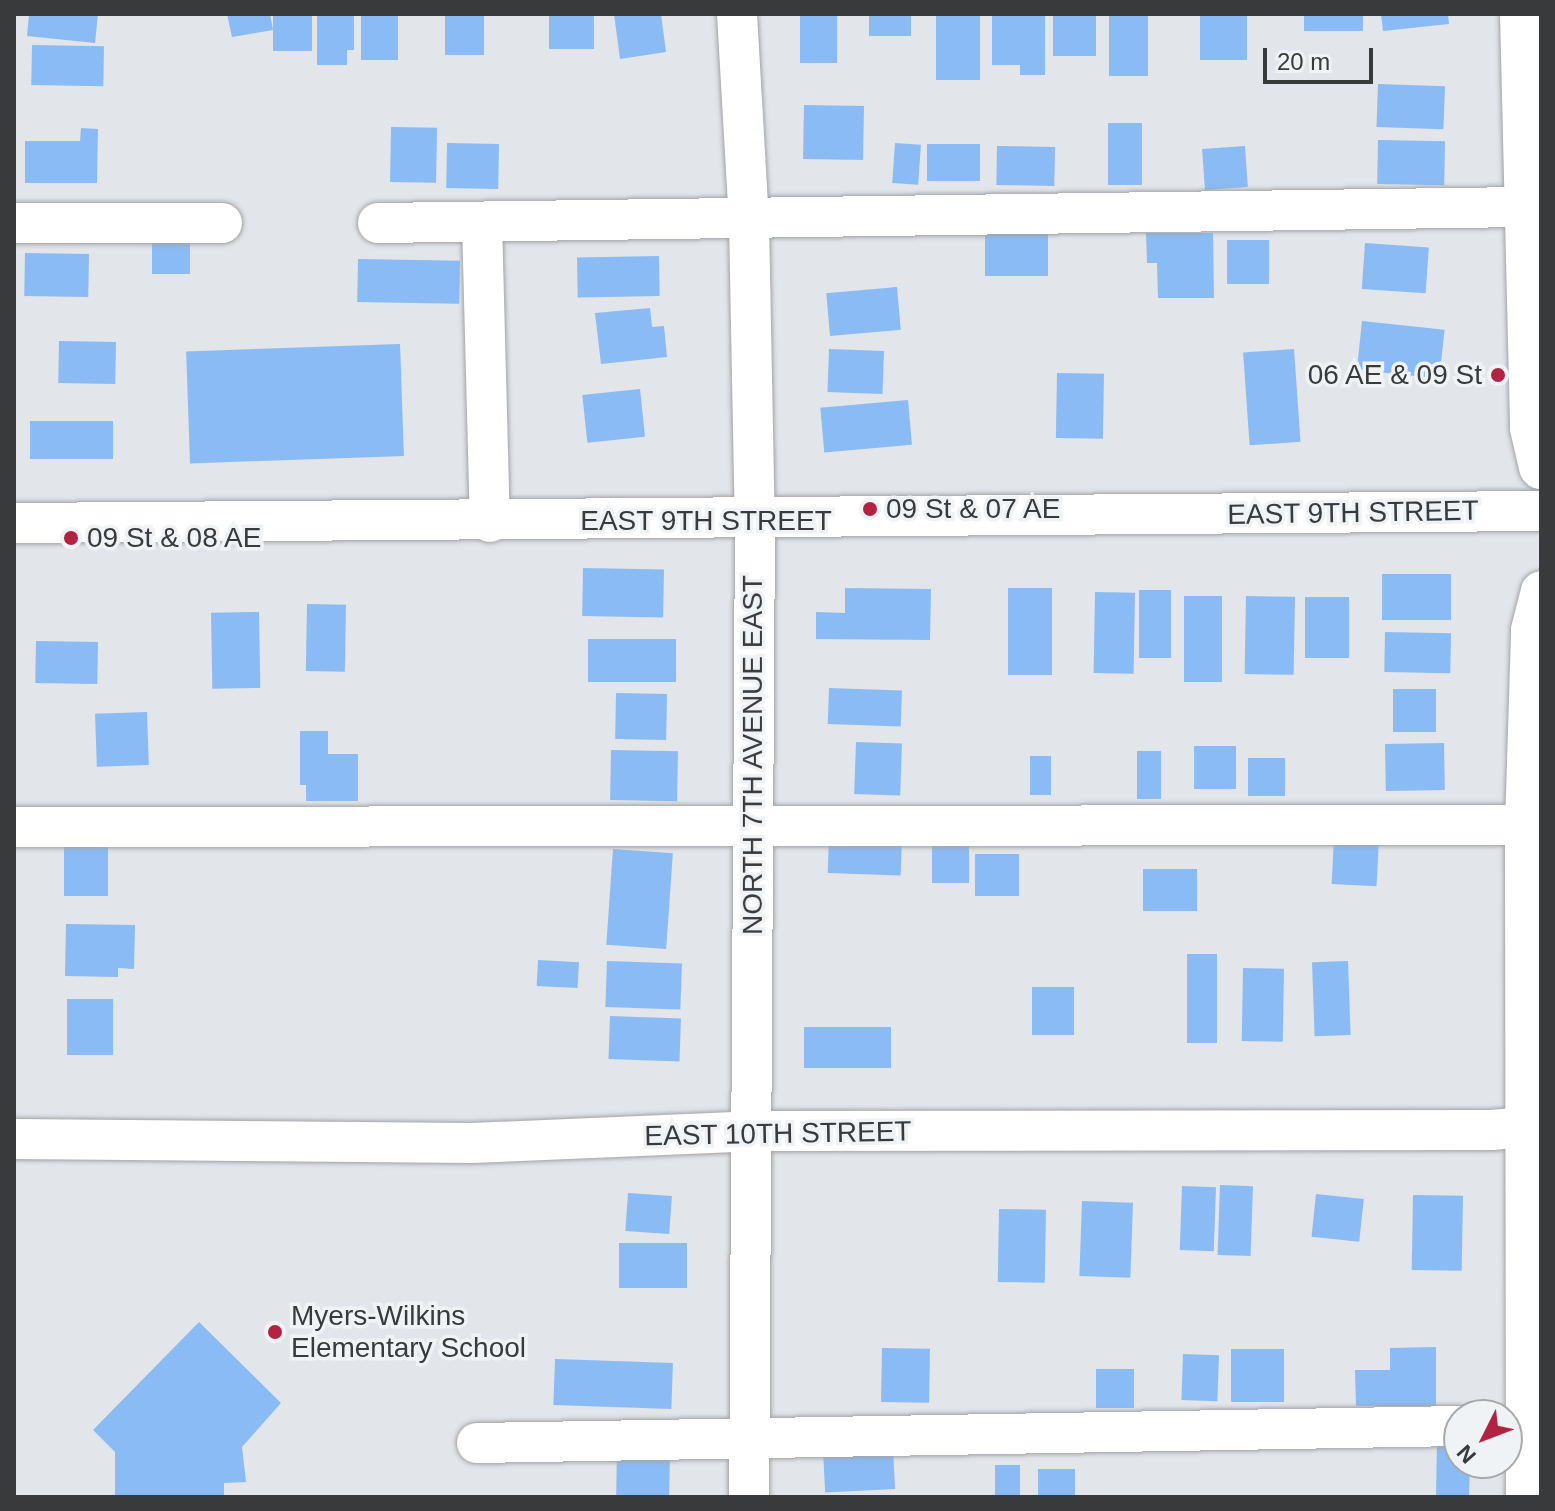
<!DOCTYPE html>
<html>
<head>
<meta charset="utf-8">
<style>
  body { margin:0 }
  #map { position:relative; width:1555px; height:1511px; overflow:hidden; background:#e2e5e9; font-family:Arial,sans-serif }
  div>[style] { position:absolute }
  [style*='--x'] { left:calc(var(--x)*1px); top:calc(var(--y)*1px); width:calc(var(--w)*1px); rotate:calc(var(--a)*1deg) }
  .building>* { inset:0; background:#8bbbf4; transform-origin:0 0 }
  .roads { filter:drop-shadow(0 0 2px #a1a3a7) drop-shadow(0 0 2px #a1a3a7) }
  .minor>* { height:40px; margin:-20px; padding:0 20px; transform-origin:20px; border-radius:20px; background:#fff }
  .major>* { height:44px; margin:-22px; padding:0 22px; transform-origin:22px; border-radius:22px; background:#fff }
  .dots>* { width:22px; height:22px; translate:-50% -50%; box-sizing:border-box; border:4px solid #f0f3f6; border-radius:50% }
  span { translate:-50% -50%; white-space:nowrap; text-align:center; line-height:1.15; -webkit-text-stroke:7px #f0f3f6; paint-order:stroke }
  .poi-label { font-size:28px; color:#393a3c }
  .right { translate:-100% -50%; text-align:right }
  .left { translate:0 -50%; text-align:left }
  .street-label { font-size:28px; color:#393a3c }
  .frame { position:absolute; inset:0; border:16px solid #393a3c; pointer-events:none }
  .north { position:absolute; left:1443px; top:1399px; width:80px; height:80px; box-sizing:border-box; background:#f0f3f6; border:2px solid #a7a9ac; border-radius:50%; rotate:228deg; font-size:22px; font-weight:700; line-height:32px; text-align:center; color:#393a3c }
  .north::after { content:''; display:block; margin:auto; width:28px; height:36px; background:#b42242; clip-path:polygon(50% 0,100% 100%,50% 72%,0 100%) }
  .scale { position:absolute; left:1263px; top:48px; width:110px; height:36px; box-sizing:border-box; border:4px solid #393a3c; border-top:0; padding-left:10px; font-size:24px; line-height:28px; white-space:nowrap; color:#393a3c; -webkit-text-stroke:6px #f0f3f6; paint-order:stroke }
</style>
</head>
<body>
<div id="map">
  <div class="building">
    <div style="clip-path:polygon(29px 14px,98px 14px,95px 43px,27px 36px)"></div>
    <div style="clip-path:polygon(227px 14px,270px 14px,273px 30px,232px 37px)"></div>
    <div style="left:273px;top:14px;width:39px;height:37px"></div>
    <div style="clip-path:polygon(317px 14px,354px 14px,354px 50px,347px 50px,347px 65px,317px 65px)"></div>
    <div style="left:361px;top:14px;width:37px;height:46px"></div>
    <div style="left:445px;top:14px;width:39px;height:41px"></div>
    <div style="left:549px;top:14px;width:45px;height:35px"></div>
    <div style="clip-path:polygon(614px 14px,661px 14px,666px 52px,620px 59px)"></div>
    <div style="left:800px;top:14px;width:37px;height:49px"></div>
    <div style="left:869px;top:14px;width:42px;height:22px"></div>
    <div style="left:936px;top:14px;width:44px;height:66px"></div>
    <div style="clip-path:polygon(992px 14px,1045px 14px,1045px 75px,1020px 75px,1020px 65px,992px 65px)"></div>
    <div style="left:1053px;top:14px;width:43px;height:42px"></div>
    <div style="left:1109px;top:14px;width:39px;height:62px"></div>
    <div style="left:1200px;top:14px;width:47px;height:46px"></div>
    <div style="left:1304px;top:14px;width:59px;height:17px"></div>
    <div style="clip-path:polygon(1381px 14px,1448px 14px,1449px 24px,1383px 31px)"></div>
    <div style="left:32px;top:45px;width:72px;height:40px;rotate:1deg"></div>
    <div style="left:1378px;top:84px;width:67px;height:43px;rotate:2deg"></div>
    <div style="left:804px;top:105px;width:60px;height:54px;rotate:1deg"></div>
    <div style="left:1108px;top:123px;width:34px;height:62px"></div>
    <div style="left:391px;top:127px;width:46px;height:55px;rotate:1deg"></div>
    <div style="clip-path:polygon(81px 128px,98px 129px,97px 183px,25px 183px,25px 141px,80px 141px)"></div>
    <div style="left:1378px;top:140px;width:67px;height:44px;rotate:1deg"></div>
    <div style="left:447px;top:143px;width:52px;height:45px;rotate:1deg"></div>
    <div style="left:895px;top:143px;width:26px;height:40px;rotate:4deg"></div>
    <div style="left:927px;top:144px;width:53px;height:37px"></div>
    <div style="left:997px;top:146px;width:58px;height:39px;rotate:1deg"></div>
    <div style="left:1245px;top:146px;width:41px;height:43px;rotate:86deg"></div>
    <div style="clip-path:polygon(190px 226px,190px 274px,152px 274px,152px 238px)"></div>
    <div style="left:985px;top:231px;width:63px;height:45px"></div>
    <div style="clip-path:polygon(1146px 233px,1213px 233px,1214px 298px,1158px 298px,1157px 263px,1147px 263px)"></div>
    <div style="left:1227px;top:240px;width:42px;height:44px"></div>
    <div style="left:1365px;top:243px;width:64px;height:46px;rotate:4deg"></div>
    <div style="left:25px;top:253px;width:64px;height:43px;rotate:1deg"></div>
    <div style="left:659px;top:256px;width:40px;height:82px;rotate:89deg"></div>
    <div style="left:358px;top:259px;width:102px;height:43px;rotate:1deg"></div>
    <div style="left:897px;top:287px;width:43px;height:71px;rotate:85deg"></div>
    <div style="clip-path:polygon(650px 308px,652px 327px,664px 326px,667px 357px,601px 364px,595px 313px)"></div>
    <div style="left:1362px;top:321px;width:83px;height:49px;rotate:6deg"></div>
    <div style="left:59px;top:341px;width:57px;height:42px;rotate:1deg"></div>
    <div style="left:400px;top:344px;width:112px;height:214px;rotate:88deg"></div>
    <div style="left:829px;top:349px;width:55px;height:43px;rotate:2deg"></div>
    <div style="left:1294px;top:349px;width:93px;height:51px;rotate:86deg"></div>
    <div style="left:1057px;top:373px;width:47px;height:65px;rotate:1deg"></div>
    <div style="left:640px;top:389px;width:48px;height:58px;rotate:84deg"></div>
    <div style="left:908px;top:400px;width:45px;height:88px;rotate:85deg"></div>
    <div style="left:30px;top:421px;width:83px;height:38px"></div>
    <div style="left:583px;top:568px;width:81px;height:48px;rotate:1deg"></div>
    <div style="left:1451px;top:574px;width:46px;height:69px;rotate:90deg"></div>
    <div style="clip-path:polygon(845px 588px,931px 589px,930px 640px,816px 639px,816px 612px,845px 613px)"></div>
    <div style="left:1008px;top:588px;width:44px;height:87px"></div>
    <div style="left:1139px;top:590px;width:32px;height:68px"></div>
    <div style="left:1095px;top:592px;width:40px;height:81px;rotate:1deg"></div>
    <div style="left:1184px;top:596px;width:38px;height:86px"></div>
    <div style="left:1246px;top:596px;width:49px;height:78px;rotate:1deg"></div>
    <div style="left:1305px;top:597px;width:44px;height:61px"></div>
    <div style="left:307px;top:604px;width:39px;height:67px;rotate:1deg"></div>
    <div style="left:259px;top:612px;width:76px;height:48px;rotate:89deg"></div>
    <div style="left:1385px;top:632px;width:66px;height:40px;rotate:1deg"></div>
    <div style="left:676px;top:639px;width:43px;height:88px;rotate:90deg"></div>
    <div style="left:36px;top:641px;width:62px;height:42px;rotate:1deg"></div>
    <div style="left:829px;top:688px;width:73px;height:36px;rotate:2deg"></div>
    <div style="left:1393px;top:689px;width:43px;height:43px"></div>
    <div style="left:616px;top:693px;width:51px;height:46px;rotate:1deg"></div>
    <div style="left:147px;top:712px;width:53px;height:52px;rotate:88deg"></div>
    <div style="clip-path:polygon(300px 731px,328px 731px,328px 754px,358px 754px,358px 801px,306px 801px,306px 785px,300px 785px)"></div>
    <div style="left:856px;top:742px;width:46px;height:52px;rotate:2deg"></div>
    <div style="left:1444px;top:743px;width:47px;height:59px;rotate:89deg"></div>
    <div style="left:1236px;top:746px;width:43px;height:42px;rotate:90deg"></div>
    <div style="left:611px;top:750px;width:67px;height:50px;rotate:1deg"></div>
    <div style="left:1137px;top:751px;width:24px;height:48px"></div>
    <div style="left:1030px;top:756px;width:21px;height:39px"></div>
    <div style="left:1248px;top:758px;width:37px;height:38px"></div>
    <div style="left:829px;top:835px;width:73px;height:38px;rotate:2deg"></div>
    <div style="left:1334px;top:838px;width:45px;height:46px;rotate:3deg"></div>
    <div style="left:64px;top:843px;width:44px;height:53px"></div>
    <div style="left:932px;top:843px;width:37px;height:40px"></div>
    <div style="left:613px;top:849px;width:60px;height:96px;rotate:4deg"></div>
    <div style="left:975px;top:854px;width:44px;height:42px"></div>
    <div style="left:1143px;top:869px;width:54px;height:42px"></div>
    <div style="clip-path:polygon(66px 924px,135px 925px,134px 969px,118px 968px,118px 977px,65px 976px)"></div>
    <div style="left:1187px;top:954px;width:30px;height:89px"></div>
    <div style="left:538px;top:960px;width:41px;height:26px;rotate:3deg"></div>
    <div style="left:607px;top:961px;width:75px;height:46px;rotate:2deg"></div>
    <div style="left:1348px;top:961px;width:74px;height:36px;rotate:88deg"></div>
    <div style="left:1243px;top:968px;width:41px;height:73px;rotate:1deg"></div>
    <div style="left:1032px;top:987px;width:42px;height:48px"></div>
    <div style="left:67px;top:999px;width:46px;height:56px"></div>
    <div style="left:610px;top:1016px;width:71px;height:43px;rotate:2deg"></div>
    <div style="left:804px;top:1027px;width:87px;height:41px"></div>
    <div style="left:1220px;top:1185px;width:33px;height:70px;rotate:2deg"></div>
    <div style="left:1182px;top:1186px;width:34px;height:64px;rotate:2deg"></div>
    <div style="left:628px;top:1193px;width:44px;height:38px;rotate:4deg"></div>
    <div style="left:1316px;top:1194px;width:48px;height:43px;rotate:6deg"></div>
    <div style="left:1413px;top:1195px;width:50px;height:75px;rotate:1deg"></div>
    <div style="left:1082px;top:1201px;width:51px;height:75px;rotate:2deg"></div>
    <div style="left:999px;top:1209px;width:47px;height:73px;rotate:1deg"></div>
    <div style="left:619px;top:1243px;width:68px;height:45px"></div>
    <div style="clip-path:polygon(199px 1322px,281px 1403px,242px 1447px,246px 1482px,224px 1483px,224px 1497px,115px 1497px,115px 1452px,93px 1430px)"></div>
    <div style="clip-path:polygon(1436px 1347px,1436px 1406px,1356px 1406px,1355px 1370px,1390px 1370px,1390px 1348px)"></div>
    <div style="left:882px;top:1348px;width:48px;height:54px;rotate:1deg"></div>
    <div style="left:1231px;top:1349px;width:53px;height:53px"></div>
    <div style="left:1183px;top:1354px;width:36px;height:46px;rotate:2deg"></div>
    <div style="left:555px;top:1359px;width:118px;height:46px;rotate:2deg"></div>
    <div style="left:1096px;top:1369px;width:38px;height:39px"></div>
    <div style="clip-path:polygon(1437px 1440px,1459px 1440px,1459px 1463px,1470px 1463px,1469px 1497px,1436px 1497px)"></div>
    <div style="left:617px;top:1449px;width:53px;height:47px;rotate:1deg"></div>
    <div style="left:893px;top:1449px;width:40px;height:70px;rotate:87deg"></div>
    <div style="left:995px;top:1465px;width:25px;height:32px"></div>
    <div style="left:1038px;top:1469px;width:37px;height:28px"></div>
  </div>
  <div class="roads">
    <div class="minor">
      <div style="--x:737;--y:14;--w:207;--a:86.7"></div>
      <div style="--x:749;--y:221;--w:300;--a:88.9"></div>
      <div style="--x:755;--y:521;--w:976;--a:90.35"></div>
      <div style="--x:482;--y:222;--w:300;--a:88.5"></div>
      <div style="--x:14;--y:223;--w:208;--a:0"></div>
      <div style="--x:378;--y:223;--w:1149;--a:-0.8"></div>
      <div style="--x:14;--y:523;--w:1527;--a:-0.45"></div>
      <div style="--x:14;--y:827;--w:1511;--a:-0.08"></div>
      <div style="--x:14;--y:1139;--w:458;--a:0.5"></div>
      <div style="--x:472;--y:1143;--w:281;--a:-2.4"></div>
      <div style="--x:753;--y:1131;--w:738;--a:-0.08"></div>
      <div style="--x:1491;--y:1130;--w:50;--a:-4.6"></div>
      <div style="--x:477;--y:1443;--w:982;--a:-0.99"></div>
      <div style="--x:1526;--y:1497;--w:672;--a:-90.09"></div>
      <div style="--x:1525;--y:825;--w:195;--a:-88.2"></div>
      <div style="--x:1531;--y:630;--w:40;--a:-75.6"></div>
    </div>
    <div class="major">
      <div style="--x:1522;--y:14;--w:414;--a:88.6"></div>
      <div style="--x:1532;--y:428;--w:40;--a:77"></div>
    </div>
  </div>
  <div class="dots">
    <div style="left:1498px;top:375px;background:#b42242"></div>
    <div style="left:870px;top:509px;background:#b42242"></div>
    <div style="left:71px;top:538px;background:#b42242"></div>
    <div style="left:275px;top:1332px;background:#b42242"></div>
  </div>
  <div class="poi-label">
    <span class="right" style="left:1482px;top:375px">06 AE &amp; 09 St</span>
    <span class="left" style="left:886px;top:509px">09 St &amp; 07 AE</span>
    <span class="left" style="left:87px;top:538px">09 St &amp; 08 AE</span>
    <span class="left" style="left:291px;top:1332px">Myers-Wilkins<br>Elementary School</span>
  </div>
  <div class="street-label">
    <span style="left:1353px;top:513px;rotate:-1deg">EAST 9TH STREET</span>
    <span style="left:706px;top:521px">EAST 9TH STREET</span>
    <span style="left:753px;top:755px;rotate:-90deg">NORTH 7TH AVENUE EAST</span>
    <span style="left:778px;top:1134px;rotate:-1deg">EAST 10TH STREET</span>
  </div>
  <div class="frame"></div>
  <div class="north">N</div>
  <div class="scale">20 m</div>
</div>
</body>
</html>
